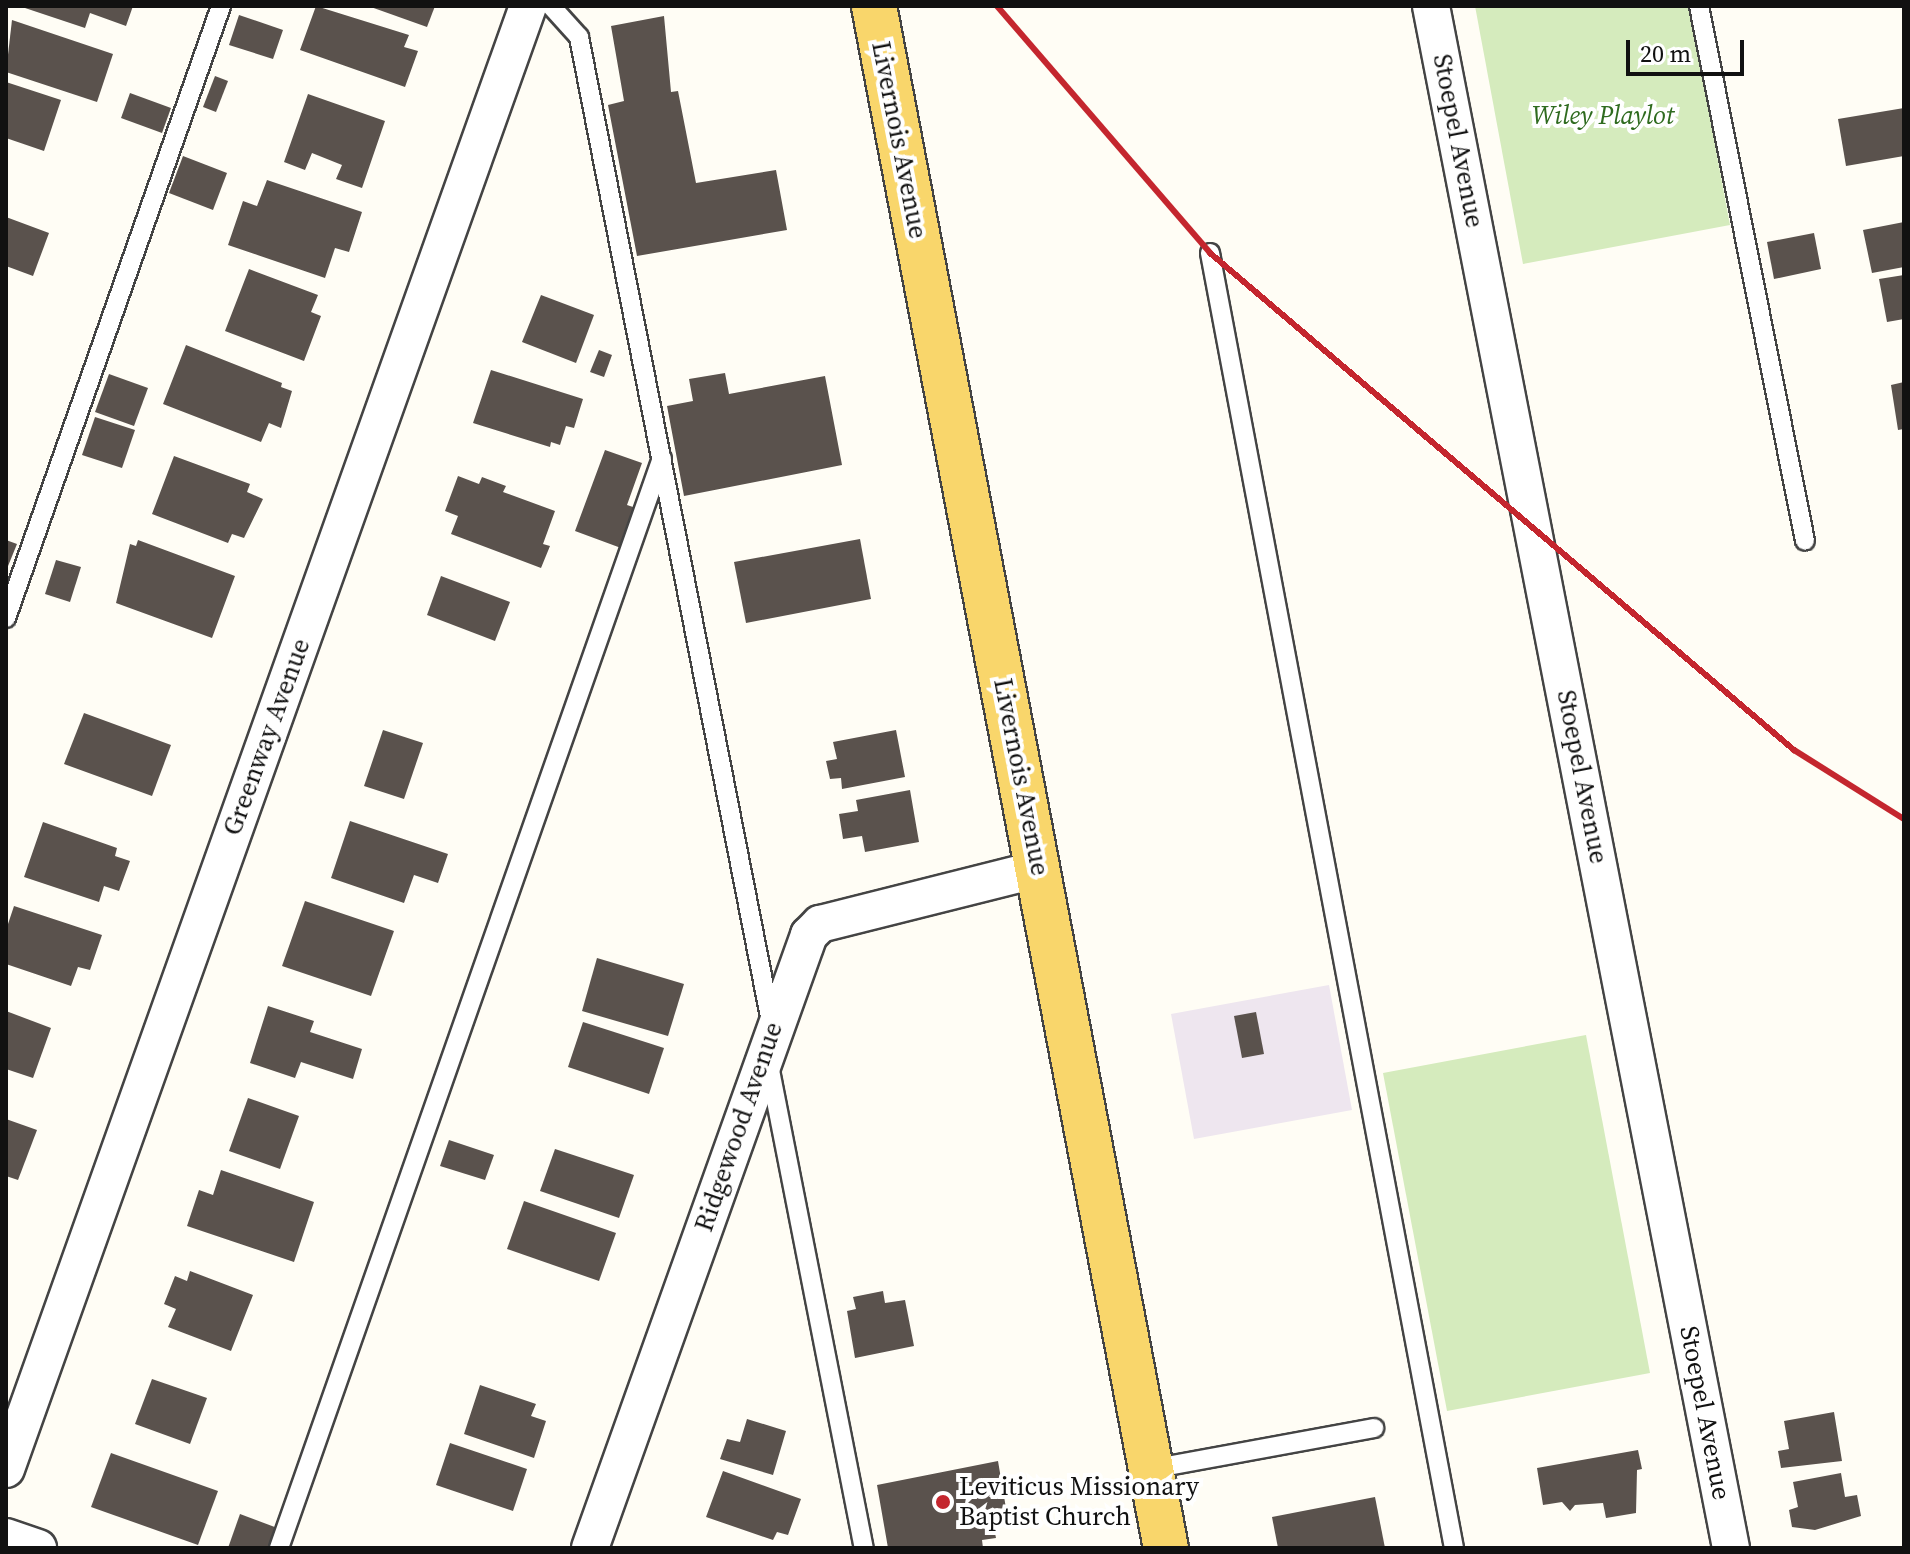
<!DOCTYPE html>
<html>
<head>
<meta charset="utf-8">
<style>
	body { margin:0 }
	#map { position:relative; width:1910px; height:1554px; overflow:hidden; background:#fffdf5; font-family:"Source Serif 4",serif }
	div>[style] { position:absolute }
	.industrial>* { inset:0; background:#eee6ef }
	.green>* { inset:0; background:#d5ebbd }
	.building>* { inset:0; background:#5a524d }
	.roads { filter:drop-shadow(2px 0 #444) drop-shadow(-2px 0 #444) drop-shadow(0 2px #444) drop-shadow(0 -2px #444) }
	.lane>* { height:18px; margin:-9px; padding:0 9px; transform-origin:9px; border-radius:9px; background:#fff }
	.street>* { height:36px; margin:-18px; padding:0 18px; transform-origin:18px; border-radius:18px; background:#fff }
	.primary>* { height:44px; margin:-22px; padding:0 22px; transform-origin:22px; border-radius:22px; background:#f9d66b }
	.rail>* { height:6px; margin:-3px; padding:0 3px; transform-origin:3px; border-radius:3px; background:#c4262e }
	.dots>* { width:22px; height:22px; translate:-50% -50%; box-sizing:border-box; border:4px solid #fff; border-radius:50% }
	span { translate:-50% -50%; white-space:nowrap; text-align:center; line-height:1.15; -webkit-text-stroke:8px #fff; paint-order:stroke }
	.park-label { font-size:26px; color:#2f6b1f; font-style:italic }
	.street-label { font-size:26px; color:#111 }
	.poi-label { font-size:26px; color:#111 }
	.left { translate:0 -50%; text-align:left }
	.frame { position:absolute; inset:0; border:8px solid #111; pointer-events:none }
	.scale { position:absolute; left:1626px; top:40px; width:118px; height:36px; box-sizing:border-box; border:4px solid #111; border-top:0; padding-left:10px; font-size:24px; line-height:28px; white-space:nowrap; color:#111; -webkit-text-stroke:6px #fff; paint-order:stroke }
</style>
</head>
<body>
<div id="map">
	<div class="industrial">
		<div style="clip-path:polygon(1329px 985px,1352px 1110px,1194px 1139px,1171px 1014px)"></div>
	</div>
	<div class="green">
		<div style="clip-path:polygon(1475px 6px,1689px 6px,1730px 225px,1523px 264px)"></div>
		<div style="clip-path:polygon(1586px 1035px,1650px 1373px,1447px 1411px,1383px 1073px)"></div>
	</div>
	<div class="building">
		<div style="clip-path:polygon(133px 6px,126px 26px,90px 13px,85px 28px,22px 7px)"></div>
		<div style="clip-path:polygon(316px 6px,409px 35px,404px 47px,418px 51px,405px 87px,300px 50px)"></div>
		<div style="clip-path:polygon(368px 6px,435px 6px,427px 27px)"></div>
		<div style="clip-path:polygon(239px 15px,283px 30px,273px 59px,229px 45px)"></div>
		<div style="clip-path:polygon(664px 16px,671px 92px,678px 91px,696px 183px,776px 170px,787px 230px,637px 256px,608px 105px,624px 101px,611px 26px)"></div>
		<div style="clip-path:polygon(12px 20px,113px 54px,97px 102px,6px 72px)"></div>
		<div style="clip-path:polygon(215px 76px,228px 81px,216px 112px,203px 107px)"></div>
		<div style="clip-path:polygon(6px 82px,61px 100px,44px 151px,6px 138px)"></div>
		<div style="clip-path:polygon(130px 93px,171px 108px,162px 133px,121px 118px)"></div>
		<div style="clip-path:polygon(308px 94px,385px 121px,362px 188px,336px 179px,342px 165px,312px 153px,305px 170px,284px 162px)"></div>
		<div style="clip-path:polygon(1904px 108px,1904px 156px,1846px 166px,1838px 119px)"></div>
		<div style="clip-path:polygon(183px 156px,227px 173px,213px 210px,169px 193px)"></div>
		<div style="clip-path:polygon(267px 180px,362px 212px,349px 252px,335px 248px,325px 278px,228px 245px,243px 201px,257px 206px)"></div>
		<div style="clip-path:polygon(6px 217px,49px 233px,33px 276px,6px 266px)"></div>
		<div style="clip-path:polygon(1904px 222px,1904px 267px,1872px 273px,1863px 230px)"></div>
		<div style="clip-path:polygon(1814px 233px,1821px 269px,1774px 279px,1767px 242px)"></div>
		<div style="clip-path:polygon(249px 269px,318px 295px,311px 312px,321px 316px,304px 361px,225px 331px)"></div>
		<div style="clip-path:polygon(1904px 275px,1904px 319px,1887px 322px,1879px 279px)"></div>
		<div style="clip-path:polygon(541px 295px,594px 315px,576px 363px,522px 342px)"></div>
		<div style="clip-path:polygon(186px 345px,282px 383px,281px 387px,292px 391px,281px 428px,269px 423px,261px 442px,163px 404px)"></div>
		<div style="clip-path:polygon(599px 350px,612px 355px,604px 377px,590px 372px)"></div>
		<div style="clip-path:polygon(491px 370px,583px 399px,574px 428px,566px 426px,560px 445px,551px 442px,550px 447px,473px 423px)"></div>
		<div style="clip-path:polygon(725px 373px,729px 394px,825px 376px,842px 465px,684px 496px,667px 406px,693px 401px,689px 379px)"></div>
		<div style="clip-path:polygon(109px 374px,148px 388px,134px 426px,95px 412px)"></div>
		<div style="clip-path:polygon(1904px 382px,1904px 429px,1898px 430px,1891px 385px)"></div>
		<div style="clip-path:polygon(95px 417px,135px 430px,122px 468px,82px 455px)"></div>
		<div style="clip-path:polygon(605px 450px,642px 463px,627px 505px,636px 508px,621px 548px,575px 531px)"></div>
		<div style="clip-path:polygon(174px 456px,250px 484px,247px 492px,263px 499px,244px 538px,232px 534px,228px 543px,152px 514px)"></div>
		<div style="clip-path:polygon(458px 476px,479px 484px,482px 477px,506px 486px,503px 492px,555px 511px,543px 544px,550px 546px,541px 568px,451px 534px,458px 516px,445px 511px)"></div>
		<div style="clip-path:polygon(860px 539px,871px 599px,746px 623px,734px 562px)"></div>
		<div style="clip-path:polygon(6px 540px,17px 544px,6px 571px)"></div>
		<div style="clip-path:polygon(138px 540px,235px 576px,212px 638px,116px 603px,130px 544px,136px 546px)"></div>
		<div style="clip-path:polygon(56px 560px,81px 567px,70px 602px,45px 594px)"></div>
		<div style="clip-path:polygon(441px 576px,510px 602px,495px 641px,427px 615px)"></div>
		<div style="clip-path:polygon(84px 713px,171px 745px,152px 796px,64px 764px)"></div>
		<div style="clip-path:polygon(383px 730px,423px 743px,404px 799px,364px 786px)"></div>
		<div style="clip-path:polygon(896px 730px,905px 777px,842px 789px,841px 778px,830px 779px,826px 761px,837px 759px,833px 742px)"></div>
		<div style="clip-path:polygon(910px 790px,919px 842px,865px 852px,862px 836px,843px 839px,839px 814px,858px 811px,856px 800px)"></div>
		<div style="clip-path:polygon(350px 821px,448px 854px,438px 883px,414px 875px,404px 903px,331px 878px)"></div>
		<div style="clip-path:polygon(43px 822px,117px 848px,115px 856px,130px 861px,119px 891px,104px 886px,99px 902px,24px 877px)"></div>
		<div style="clip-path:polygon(305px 901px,394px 931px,371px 996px,282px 966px)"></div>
		<div style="clip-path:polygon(14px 906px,102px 935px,90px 970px,78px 967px,71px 986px,6px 964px,6px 930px)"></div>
		<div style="clip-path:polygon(597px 958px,684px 984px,668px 1036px,582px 1011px)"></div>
		<div style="clip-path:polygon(268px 1006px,314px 1021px,310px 1032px,362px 1049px,353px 1079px,301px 1062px,295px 1078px,250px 1063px)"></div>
		<div style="clip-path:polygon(6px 1011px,51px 1028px,33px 1078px,6px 1069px)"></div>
		<div style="clip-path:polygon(1256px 1012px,1264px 1054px,1242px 1058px,1234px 1016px)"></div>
		<div style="clip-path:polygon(583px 1022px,664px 1048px,649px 1094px,568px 1067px)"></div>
		<div style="clip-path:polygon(248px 1098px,299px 1116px,280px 1169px,229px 1151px)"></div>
		<div style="clip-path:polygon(6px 1119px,37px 1130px,18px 1180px,6px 1176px)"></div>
		<div style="clip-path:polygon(449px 1140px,494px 1155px,485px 1180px,440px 1166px)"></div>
		<div style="clip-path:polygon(555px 1149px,634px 1175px,619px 1218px,540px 1191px)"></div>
		<div style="clip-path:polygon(221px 1170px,314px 1202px,294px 1262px,187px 1226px,199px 1190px,213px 1195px)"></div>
		<div style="clip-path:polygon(524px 1201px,616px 1233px,599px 1281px,507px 1249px)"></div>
		<div style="clip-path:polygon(190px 1271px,253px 1295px,231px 1351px,168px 1327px,176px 1309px,164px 1304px,175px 1276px,187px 1281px)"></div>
		<div style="clip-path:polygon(883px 1291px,885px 1303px,905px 1300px,914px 1346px,855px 1358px,847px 1311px,856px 1309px,853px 1297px)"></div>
		<div style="clip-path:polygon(152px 1379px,207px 1398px,190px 1444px,135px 1424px)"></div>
		<div style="clip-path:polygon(480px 1385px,536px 1404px,531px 1416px,546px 1421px,534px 1458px,464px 1434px)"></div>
		<div style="clip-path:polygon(1834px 1412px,1842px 1461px,1781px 1468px,1778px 1451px,1789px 1449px,1784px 1421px)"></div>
		<div style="clip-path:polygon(747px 1419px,786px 1431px,773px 1475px,720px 1459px,727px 1439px,740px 1442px)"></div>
		<div style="clip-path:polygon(450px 1443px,527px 1469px,513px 1511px,436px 1485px)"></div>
		<div style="clip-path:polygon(1638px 1450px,1642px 1469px,1637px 1470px,1636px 1513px,1606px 1518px,1603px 1503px,1575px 1505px,1570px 1511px,1562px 1502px,1543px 1505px,1537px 1468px)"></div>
		<div style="clip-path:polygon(111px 1453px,218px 1491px,198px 1545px,91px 1507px)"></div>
		<div style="clip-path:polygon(998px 1461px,1008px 1520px,993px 1523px,996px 1538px,982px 1540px,983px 1548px,888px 1548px,877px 1485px)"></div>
		<div style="clip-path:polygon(723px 1471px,801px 1499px,788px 1535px,777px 1532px,773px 1540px,706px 1517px)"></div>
		<div style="clip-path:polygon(1841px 1473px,1845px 1497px,1857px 1495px,1861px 1516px,1815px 1530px,1792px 1527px,1789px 1510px,1798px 1507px,1793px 1482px)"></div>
		<div style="clip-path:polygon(1375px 1497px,1385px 1548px,1278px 1548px,1272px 1517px)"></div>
		<div style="clip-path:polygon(240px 1514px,280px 1529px,273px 1548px,228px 1548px)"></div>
	</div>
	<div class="roads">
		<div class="lane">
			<div style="left:551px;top:6px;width:42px;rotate:47.9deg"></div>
			<div style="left:579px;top:37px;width:1004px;rotate:78.97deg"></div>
			<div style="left:1699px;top:6px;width:545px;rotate:78.79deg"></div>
			<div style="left:1210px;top:253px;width:1318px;rotate:79.33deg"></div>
			<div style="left:6px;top:618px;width:649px;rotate:-70.64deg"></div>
			<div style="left:769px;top:1065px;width:492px;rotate:78.9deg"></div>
			<div style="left:1151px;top:1469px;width:227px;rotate:-10.4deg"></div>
			<div style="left:279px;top:1548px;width:1155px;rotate:-70.64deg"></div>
		</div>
		<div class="street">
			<div style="left:1431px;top:6px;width:1571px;rotate:78.99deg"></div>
			<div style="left:6px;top:1469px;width:1553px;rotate:-70.36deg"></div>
			<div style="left:6px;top:1537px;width:34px;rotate:19deg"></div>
			<div style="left:590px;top:1548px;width:651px;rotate:-70.34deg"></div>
			<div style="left:809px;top:935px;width:16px;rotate:-45deg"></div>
			<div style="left:820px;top:924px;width:226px;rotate:-14.1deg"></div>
		</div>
		<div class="primary">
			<div style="left:874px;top:6px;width:1569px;rotate:79.28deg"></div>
		</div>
	</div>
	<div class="rail">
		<div style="left:997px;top:6px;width:326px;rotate:49.2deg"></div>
		<div style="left:1210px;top:253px;width:767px;rotate:40.4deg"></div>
		<div style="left:1794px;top:750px;width:130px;rotate:32.1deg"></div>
	</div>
	<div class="dots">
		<div style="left:943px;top:1502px;background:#c4262e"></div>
	</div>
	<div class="park-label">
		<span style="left:1603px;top:116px">Wiley Playlot</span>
	</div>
	<div class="street-label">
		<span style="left:899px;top:140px;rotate:79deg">Livernois Avenue</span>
		<span style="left:1458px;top:141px;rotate:79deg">Stoepel Avenue</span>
		<span style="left:267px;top:737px;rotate:-70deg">Greenway Avenue</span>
		<span style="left:1021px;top:777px;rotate:79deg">Livernois Avenue</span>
		<span style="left:1582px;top:777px;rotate:79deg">Stoepel Avenue</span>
		<span style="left:739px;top:1127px;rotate:-71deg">Ridgewood Avenue</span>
		<span style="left:1705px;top:1413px;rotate:79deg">Stoepel Avenue</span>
	</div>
	<div class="poi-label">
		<span class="left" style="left:959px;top:1502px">Leviticus Missionary<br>Baptist Church</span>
	</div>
	<div class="frame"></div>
	<div class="scale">20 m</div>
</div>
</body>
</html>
